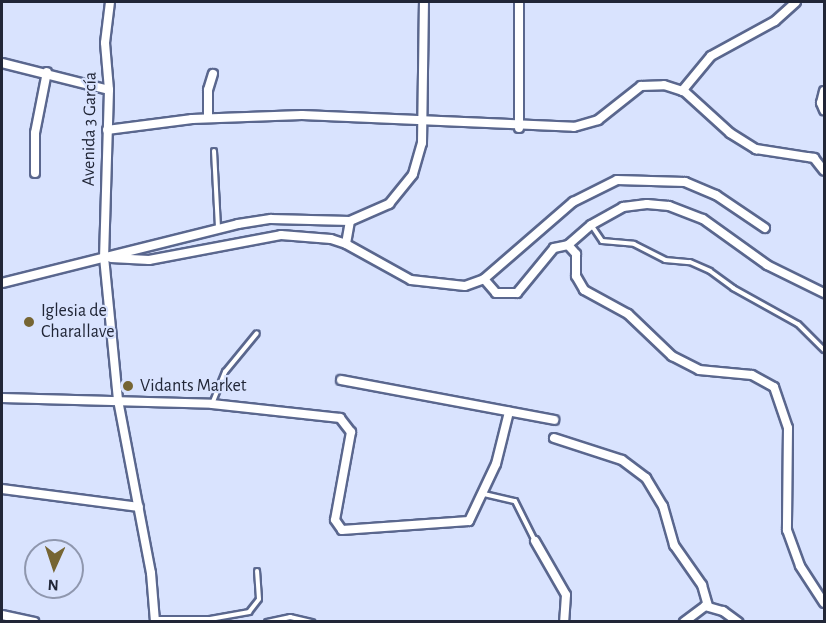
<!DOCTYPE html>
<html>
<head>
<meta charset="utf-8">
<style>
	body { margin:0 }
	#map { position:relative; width:826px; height:623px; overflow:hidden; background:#d9e3fe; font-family:"Alegreya Sans",sans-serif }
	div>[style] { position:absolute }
	.roads { filter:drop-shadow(2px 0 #5a678e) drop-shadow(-2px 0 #5a678e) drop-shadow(0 2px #5a678e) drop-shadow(0 -2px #5a678e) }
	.lane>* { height:4px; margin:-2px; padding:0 2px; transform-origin:2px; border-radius:2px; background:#fff }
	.street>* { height:8px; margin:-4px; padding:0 4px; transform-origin:4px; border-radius:4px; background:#fff }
	.dots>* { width:16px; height:16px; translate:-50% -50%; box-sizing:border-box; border:3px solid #d9e3fe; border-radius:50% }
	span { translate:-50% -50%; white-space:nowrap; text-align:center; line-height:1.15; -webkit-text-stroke:4.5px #d9e3fe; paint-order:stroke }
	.street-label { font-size:18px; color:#212637 }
	.poi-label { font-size:18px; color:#212637 }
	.left { translate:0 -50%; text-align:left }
	.frame { position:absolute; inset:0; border:3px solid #212637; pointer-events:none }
	.north { position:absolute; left:24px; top:539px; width:60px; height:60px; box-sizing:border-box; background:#d9e3fe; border:2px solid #8f97ae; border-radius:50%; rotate:183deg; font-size:16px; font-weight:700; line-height:24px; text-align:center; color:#212637 }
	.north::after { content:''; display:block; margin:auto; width:21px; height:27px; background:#766533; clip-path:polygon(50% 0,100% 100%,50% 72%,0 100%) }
</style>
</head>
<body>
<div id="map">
	<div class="roads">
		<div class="lane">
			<div style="left:214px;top:151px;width:77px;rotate:87deg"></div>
			<div style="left:592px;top:226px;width:18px;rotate:56deg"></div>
			<div style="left:602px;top:241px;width:32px;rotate:5deg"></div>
			<div style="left:634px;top:244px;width:35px;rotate:27deg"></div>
			<div style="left:665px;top:260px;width:25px;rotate:5deg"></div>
			<div style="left:690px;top:262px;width:22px;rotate:24deg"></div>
			<div style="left:710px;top:271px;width:29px;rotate:36deg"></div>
			<div style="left:733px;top:288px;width:74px;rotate:29deg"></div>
			<div style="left:798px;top:324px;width:37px;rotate:45deg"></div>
			<div style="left:212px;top:404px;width:35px;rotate:-68deg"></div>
			<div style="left:225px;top:372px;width:50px;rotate:-50.6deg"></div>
			<div style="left:484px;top:494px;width:32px;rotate:13deg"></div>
			<div style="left:515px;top:501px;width:45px;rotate:63.4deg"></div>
			<div style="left:155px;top:619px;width:55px"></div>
			<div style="left:210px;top:619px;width:40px;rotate:-10deg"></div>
			<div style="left:249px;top:612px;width:16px;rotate:-52deg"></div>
			<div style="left:259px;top:599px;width:28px;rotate:-94deg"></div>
			<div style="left:267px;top:622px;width:24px;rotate:-12deg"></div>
			<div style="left:290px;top:617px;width:23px;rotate:13deg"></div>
		</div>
		<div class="street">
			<div style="left:110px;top:2px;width:41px;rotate:97deg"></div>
			<div style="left:105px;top:43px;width:47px;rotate:85.1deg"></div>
			<div style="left:109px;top:90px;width:167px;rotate:91.7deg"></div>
			<div style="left:104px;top:257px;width:144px;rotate:84.4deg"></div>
			<div style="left:118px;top:400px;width:176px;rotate:79.2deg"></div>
			<div style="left:151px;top:573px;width:49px;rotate:85.3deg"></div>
			<div style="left:519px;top:2px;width:126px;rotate:90deg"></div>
			<div style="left:2px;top:63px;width:110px;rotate:14.2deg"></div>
			<div style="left:682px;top:91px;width:45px;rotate:-50.4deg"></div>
			<div style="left:711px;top:56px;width:73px;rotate:-28.7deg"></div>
			<div style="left:775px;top:21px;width:28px;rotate:-42deg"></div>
			<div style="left:824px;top:91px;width:12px;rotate:104deg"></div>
			<div style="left:821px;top:103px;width:8px;rotate:67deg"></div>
			<div style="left:208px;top:118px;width:28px;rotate:-90deg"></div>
			<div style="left:208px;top:90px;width:17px;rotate:-73deg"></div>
			<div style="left:107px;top:130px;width:86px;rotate:-7.4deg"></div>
			<div style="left:192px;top:119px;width:110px;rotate:-2.1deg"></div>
			<div style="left:302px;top:115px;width:272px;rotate:2.5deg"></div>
			<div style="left:574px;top:127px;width:25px;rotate:-16deg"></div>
			<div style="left:598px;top:120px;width:55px;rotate:-38.3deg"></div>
			<div style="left:641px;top:86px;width:23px;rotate:-2deg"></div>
			<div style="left:664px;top:85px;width:22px;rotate:18deg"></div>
			<div style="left:685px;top:92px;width:61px;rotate:42.3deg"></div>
			<div style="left:730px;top:133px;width:31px;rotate:32deg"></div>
			<div style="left:756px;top:149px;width:59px;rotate:8.8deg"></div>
			<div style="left:814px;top:158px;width:16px;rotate:52deg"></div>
			<div style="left:35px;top:173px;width:40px;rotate:-90deg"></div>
			<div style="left:35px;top:133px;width:62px;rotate:-78.9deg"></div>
			<div style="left:350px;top:221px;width:23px;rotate:100deg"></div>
			<div style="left:346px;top:244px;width:74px;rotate:29deg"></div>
			<div style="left:411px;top:280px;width:54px;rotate:6.3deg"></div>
			<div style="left:465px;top:286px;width:20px;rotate:-20deg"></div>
			<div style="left:484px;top:279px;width:118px;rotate:-40.9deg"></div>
			<div style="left:573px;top:202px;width:49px;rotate:-26.6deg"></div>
			<div style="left:617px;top:180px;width:68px;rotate:1.7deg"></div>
			<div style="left:685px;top:182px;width:34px;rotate:23deg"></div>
			<div style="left:716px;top:195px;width:59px;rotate:34deg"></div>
			<div style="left:568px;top:245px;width:30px;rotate:-41deg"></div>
			<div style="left:591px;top:225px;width:37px;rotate:-29deg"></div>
			<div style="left:623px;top:207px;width:24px;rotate:-7deg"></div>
			<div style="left:647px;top:204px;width:22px;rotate:5deg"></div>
			<div style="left:669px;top:206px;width:36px;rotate:21deg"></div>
			<div style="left:703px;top:219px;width:79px;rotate:35.7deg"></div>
			<div style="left:767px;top:265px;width:64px;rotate:26.2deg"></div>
			<div style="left:111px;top:258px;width:38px;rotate:3deg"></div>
			<div style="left:149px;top:260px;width:134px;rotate:-10.7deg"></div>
			<div style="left:281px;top:235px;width:50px;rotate:4.6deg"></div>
			<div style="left:331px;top:239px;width:16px;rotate:18deg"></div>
			<div style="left:484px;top:279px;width:18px;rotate:49deg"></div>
			<div style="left:496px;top:293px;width:21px"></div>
			<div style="left:517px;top:293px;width:58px;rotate:-50.6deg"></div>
			<div style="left:554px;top:248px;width:14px;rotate:-12deg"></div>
			<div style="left:568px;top:245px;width:12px;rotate:48deg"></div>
			<div style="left:576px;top:254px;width:22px;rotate:90deg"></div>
			<div style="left:576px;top:276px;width:16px;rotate:60deg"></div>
			<div style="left:584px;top:290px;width:50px;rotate:28.6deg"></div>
			<div style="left:628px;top:314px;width:61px;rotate:43.7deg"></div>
			<div style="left:672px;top:356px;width:30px;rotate:27deg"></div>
			<div style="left:699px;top:370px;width:53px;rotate:5.4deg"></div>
			<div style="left:752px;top:375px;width:25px;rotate:29deg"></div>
			<div style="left:774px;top:387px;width:43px;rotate:71.1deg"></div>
			<div style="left:788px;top:428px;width:102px;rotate:90.6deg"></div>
			<div style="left:787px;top:530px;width:38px;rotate:70deg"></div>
			<div style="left:800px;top:566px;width:44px;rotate:57deg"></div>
			<div style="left:2px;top:283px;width:243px;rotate:-14deg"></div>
			<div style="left:238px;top:224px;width:33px;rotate:-9deg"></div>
			<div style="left:271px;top:219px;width:79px;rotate:1.5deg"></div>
			<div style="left:350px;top:221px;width:43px;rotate:-23.6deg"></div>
			<div style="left:389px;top:204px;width:38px;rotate:-51deg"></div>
			<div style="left:413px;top:174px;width:32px;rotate:-74deg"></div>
			<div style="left:422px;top:143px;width:141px;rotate:-89.2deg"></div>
			<div style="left:341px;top:380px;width:217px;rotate:10.6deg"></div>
			<div style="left:2px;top:398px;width:210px;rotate:1.6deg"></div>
			<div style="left:212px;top:404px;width:129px;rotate:6.2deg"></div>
			<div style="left:340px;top:418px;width:18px;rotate:52deg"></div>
			<div style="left:351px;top:432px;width:89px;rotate:100.3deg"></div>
			<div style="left:335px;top:520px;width:12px;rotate:55deg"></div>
			<div style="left:342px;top:530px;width:127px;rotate:-4.1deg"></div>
			<div style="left:469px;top:521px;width:63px;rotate:-64.7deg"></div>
			<div style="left:496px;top:464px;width:54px;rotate:-76deg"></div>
			<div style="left:554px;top:438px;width:71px;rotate:17.9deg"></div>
			<div style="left:622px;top:460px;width:30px;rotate:37deg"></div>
			<div style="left:646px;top:478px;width:33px;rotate:59deg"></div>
			<div style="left:663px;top:506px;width:41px;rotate:74.2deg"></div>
			<div style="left:674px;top:545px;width:49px;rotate:55deg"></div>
			<div style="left:702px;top:585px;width:22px;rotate:74deg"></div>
			<div style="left:2px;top:489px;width:138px;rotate:7.5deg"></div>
			<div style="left:535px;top:541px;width:62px;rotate:60.1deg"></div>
			<div style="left:566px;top:595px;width:27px;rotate:94deg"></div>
			<div style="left:2px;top:615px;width:33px;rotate:12deg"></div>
			<div style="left:684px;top:622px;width:26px;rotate:-37deg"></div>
			<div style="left:705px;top:606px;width:19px;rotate:16deg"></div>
			<div style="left:723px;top:611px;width:19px;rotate:36deg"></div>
		</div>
	</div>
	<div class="dots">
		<div style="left:29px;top:322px;background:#766533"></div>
		<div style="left:128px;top:386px;background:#766533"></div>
	</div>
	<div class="street-label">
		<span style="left:90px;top:129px;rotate:-89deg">Avenida 3 García</span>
	</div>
	<div class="poi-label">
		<span class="left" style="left:41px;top:322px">Iglesia de<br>Charallave</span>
		<span class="left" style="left:140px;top:386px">Vidants Market</span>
	</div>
	<div class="frame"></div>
	<div class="north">N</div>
</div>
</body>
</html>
